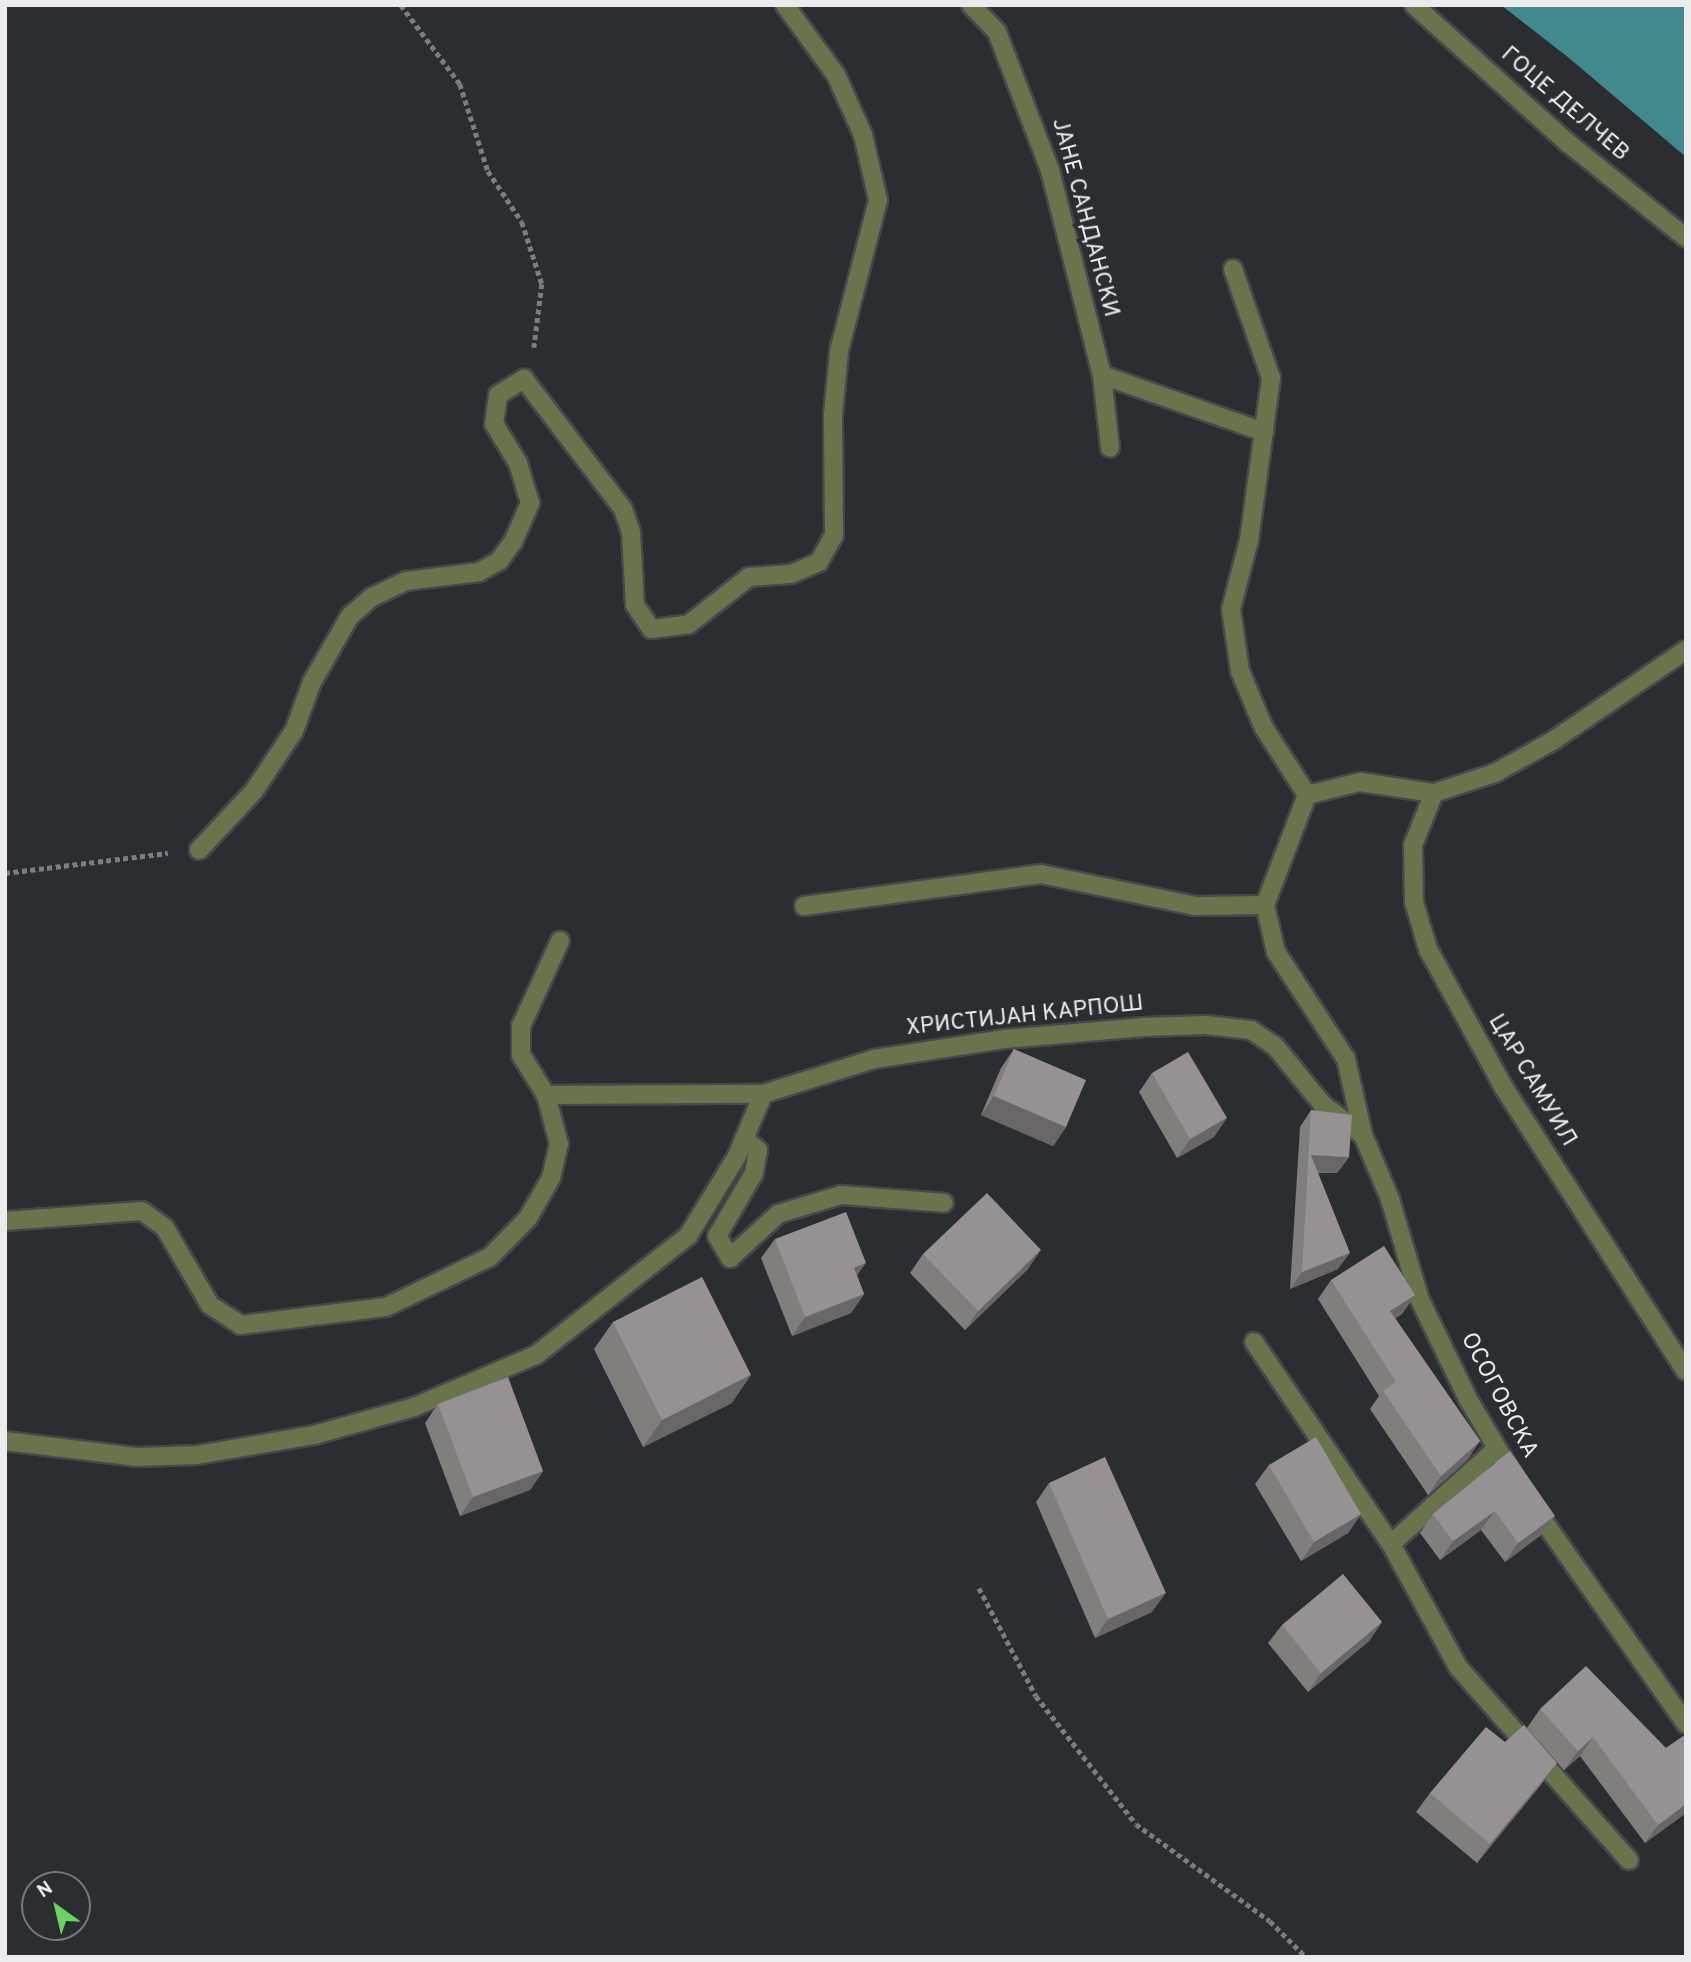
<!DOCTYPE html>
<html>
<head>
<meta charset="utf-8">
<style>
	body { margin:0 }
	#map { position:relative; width:1691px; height:1962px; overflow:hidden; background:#2c2d30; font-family:Overpass,sans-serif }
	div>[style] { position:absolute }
	.water>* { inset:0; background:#41898d }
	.path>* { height:4.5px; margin-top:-2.25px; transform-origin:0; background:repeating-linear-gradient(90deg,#7c7d80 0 5px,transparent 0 8.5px) }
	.roads { filter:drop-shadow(2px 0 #47484b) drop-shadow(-2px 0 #47484b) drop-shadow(0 2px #47484b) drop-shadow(0 -2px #47484b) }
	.street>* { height:18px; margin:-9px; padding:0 9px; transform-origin:9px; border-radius:9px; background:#69744d }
	.wall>* { inset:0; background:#817e7e }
	.shaded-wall>* { inset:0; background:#696667 }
	.building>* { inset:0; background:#969293 }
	span { translate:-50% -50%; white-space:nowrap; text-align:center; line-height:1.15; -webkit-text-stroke:7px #2c2d30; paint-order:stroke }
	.street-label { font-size:23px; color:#ececee }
	.frame { position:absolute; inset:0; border:7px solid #ececee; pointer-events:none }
	.north { position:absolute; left:21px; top:1871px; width:70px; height:70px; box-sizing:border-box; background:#2c2d30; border:2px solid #79797c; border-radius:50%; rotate:326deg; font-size:19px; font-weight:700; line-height:28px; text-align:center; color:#ececee }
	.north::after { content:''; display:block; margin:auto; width:24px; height:32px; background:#6cd362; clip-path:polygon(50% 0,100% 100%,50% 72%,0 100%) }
</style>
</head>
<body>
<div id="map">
	<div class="water">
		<div style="clip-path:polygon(1501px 5px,1684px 5px,1686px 157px,1569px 58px)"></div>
	</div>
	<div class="path">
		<div style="left:401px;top:5px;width:99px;rotate:53.2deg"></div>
		<div style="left:460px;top:84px;width:91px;rotate:72.2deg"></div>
		<div style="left:488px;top:171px;width:61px;rotate:56.3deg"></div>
		<div style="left:522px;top:222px;width:65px;rotate:72.1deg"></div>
		<div style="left:542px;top:284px;width:64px;rotate:97.1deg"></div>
		<div style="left:5px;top:873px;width:164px;rotate:-7deg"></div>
		<div style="left:979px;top:1588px;width:122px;rotate:62.2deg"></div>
		<div style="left:1036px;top:1696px;width:162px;rotate:52deg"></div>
		<div style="left:1136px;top:1824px;width:165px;rotate:35.9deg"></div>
		<div style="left:1270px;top:1921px;width:51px;rotate:45deg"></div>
	</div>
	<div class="roads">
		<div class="street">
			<div style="left:971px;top:5px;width:37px;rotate:46deg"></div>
			<div style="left:997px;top:32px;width:148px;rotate:69deg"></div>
			<div style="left:1050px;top:170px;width:211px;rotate:75.8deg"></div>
			<div style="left:1102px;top:375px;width:73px;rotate:83.7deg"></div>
			<div style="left:1414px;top:5px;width:207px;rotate:41.9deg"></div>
			<div style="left:1568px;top:143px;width:151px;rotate:38.8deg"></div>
			<div style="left:1233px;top:269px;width:115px;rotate:70.8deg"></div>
			<div style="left:1271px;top:378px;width:163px;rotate:97.7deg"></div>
			<div style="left:1249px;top:540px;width:71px;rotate:104.6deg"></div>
			<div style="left:1231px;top:609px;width:63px;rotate:81.7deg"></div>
			<div style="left:1240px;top:671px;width:62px;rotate:67.2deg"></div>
			<div style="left:1264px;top:728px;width:80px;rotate:57.3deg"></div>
			<div style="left:1102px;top:375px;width:172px;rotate:19.4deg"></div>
			<div style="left:1434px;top:793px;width:56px;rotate:112deg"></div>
			<div style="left:1413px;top:845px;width:57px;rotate:89deg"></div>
			<div style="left:1414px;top:902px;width:49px;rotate:73.4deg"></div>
			<div style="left:1428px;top:949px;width:158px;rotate:61.3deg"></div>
			<div style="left:1504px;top:1088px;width:336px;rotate:57.3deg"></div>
			<div style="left:199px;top:850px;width:81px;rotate:-47deg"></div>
			<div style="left:254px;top:791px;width:72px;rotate:-56.3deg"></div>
			<div style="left:294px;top:731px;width:52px;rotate:-69.8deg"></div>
			<div style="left:312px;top:682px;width:76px;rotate:-60.1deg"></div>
			<div style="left:350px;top:616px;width:29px;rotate:-41deg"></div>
			<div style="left:372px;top:597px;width:38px;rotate:-25deg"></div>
			<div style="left:406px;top:581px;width:74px;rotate:-7deg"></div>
			<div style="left:479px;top:572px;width:23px;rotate:-29deg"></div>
			<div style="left:499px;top:561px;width:24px;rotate:-54deg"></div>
			<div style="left:513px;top:542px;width:43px;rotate:-66.4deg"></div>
			<div style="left:530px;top:503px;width:42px;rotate:-106.7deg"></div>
			<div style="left:518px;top:463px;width:46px;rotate:-121.6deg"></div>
			<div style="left:494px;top:424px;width:29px;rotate:-82deg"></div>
			<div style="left:498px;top:395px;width:31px;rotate:-32deg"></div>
			<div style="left:524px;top:379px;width:163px;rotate:52.7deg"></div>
			<div style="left:623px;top:509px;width:24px;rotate:71deg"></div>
			<div style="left:631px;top:532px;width:73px;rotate:86.9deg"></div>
			<div style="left:635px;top:605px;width:29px;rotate:56deg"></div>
			<div style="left:651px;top:629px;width:38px;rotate:-7deg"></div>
			<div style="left:689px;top:624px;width:76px;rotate:-38.1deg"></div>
			<div style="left:749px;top:577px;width:42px;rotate:-4.1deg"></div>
			<div style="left:791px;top:574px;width:30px;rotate:-23deg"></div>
			<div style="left:819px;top:562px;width:31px;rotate:-61deg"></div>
			<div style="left:834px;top:535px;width:120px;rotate:-90.5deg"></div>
			<div style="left:833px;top:415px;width:64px;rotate:-84.6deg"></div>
			<div style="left:839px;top:351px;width:156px;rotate:-75.5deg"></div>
			<div style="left:878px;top:200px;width:67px;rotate:-103deg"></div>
			<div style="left:863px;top:135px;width:66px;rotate:-114.2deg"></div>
			<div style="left:836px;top:75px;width:87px;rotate:-126.1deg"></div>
			<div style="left:804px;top:906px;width:239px;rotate:-7.7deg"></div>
			<div style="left:1041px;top:874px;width:157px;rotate:11.7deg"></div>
			<div style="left:1195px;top:906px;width:70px;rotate:-0.8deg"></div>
			<div style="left:560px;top:941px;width:94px;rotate:114.6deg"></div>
			<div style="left:521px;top:1026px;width:29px;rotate:90deg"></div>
			<div style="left:521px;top:1055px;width:47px;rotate:58deg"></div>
			<div style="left:546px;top:1095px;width:217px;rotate:-0.3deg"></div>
			<div style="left:1363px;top:1135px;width:69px;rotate:67.1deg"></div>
			<div style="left:1390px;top:1199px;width:105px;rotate:73.5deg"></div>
			<div style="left:1420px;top:1300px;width:110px;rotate:64.1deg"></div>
			<div style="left:1468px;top:1399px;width:91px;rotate:59.5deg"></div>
			<div style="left:744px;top:1139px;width:18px;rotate:38deg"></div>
			<div style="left:758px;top:1150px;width:23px;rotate:100deg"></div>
			<div style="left:754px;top:1173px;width:73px;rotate:120.4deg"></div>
			<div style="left:717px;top:1236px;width:26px;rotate:59deg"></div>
			<div style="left:730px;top:1258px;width:65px;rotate:-42.5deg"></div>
			<div style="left:778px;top:1214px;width:66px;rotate:-16.8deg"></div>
			<div style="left:841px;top:1195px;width:103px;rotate:4.4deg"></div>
			<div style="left:5px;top:1221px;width:137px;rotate:-4.2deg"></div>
			<div style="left:142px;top:1211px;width:29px;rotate:36deg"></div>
			<div style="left:165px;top:1228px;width:89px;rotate:59.7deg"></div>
			<div style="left:210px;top:1305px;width:37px;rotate:33deg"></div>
			<div style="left:241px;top:1325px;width:146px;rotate:-7.1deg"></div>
			<div style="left:386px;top:1307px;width:115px;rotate:-25.7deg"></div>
			<div style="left:490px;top:1257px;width:54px;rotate:-45.7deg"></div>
			<div style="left:528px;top:1218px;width:46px;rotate:-60.1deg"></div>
			<div style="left:551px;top:1178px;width:35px;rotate:-77deg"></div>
			<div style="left:559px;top:1144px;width:51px;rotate:-104.9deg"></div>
			<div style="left:1254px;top:1342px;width:244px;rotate:55.9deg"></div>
			<div style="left:1391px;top:1544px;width:140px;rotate:61.4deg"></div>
			<div style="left:1458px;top:1667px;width:258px;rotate:48.5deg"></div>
			<div style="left:5px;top:1441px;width:134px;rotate:6.9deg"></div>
			<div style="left:138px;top:1457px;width:59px;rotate:-1.9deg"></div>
			<div style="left:197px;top:1455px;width:119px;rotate:-9.7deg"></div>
			<div style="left:314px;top:1435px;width:104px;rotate:-15.6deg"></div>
			<div style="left:414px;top:1407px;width:133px;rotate:-23.1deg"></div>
			<div style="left:536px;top:1355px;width:193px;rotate:-38.1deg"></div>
			<div style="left:688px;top:1236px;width:94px;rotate:-58.5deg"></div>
			<div style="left:737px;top:1156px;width:67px;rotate:-67.2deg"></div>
			<div style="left:763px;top:1094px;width:116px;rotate:-17.5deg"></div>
			<div style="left:874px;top:1059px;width:133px;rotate:-8.7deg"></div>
			<div style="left:1005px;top:1039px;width:140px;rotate:-4.9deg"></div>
			<div style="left:1144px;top:1027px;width:62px;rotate:-1.8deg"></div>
			<div style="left:1206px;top:1025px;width:45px;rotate:6.3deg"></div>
			<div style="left:1251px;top:1030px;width:29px;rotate:34deg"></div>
			<div style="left:1275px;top:1046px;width:76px;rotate:50.9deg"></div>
			<div style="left:1323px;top:1105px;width:50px;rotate:36.9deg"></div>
			<div style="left:1363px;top:1135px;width:78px;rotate:-102.6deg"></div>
			<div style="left:1346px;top:1059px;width:128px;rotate:-123.2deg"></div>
			<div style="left:1276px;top:952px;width:48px;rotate:-103.2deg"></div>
			<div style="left:1265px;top:905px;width:118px;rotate:-69.1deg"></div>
			<div style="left:1307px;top:795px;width:55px;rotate:-13.8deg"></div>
			<div style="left:1360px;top:782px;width:75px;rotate:8.5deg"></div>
			<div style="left:1434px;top:793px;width:64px;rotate:-18.2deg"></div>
			<div style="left:1495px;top:773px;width:68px;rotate:-29.2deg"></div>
			<div style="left:1554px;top:740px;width:160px;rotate:-34.3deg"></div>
			<div style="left:1535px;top:1509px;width:263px;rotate:54.9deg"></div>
			<div style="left:1391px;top:1544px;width:142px;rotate:-42.1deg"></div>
		</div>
	</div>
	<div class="wall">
		<div style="clip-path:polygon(1014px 1049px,1066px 1127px,1053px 1146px,981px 1115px,1001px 1068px)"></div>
		<div style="clip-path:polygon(1152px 1073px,1214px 1137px,1177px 1158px,1139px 1092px)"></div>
		<div style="clip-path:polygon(1311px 1110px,1349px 1157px,1337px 1173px,1318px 1173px,1338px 1269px,1290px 1289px,1300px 1127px)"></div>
		<div style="clip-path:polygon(775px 1239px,857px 1275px,864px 1294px,851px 1313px,792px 1336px,761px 1258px)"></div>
		<div style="clip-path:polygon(923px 1254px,1028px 1269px,965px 1330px,910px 1273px)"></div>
		<div style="clip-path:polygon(1331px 1280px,1415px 1295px,1402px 1314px,1395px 1318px,1480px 1441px,1467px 1460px,1428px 1495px,1370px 1409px,1379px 1396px,1318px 1299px)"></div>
		<div style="clip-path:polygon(613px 1322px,732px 1403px,643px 1447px,594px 1349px)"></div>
		<div style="clip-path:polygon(438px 1404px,543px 1471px,530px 1490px,460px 1516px,425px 1423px)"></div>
		<div style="clip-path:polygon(1510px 1451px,1541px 1535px,1505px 1562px,1481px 1530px,1440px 1560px,1420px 1533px,1433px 1514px)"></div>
		<div style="clip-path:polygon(1269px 1465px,1361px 1514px,1348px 1533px,1301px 1561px,1255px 1484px)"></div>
		<div style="clip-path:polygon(1049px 1483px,1152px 1612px,1095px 1638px,1036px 1502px)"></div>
		<div style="clip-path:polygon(1382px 1622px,1369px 1641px,1308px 1692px,1268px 1643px,1282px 1625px)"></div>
		<div style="clip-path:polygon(1540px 1709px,1666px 1748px,1686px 1739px,1686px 1813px,1645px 1843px,1580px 1756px,1564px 1770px,1527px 1728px)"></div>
		<div style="clip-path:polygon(1505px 1742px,1544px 1781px,1477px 1863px,1416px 1812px,1430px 1793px)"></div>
	</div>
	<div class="shaded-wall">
		<div style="clip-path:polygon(994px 1096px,1066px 1127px,1053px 1146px,981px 1115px)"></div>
		<div style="clip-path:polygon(1227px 1118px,1214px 1137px,1177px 1158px,1190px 1139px)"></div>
		<div style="clip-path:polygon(1311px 1155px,1349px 1157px,1337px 1173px,1308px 1172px)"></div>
		<div style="clip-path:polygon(1041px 1250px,1028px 1269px,965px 1330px,978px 1311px)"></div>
		<div style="clip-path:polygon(1350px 1253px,1338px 1269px,1290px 1289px,1302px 1272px)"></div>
		<div style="clip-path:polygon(866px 1263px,853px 1281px,854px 1268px)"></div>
		<div style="clip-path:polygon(864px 1294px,851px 1313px,792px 1336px,805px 1317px)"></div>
		<div style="clip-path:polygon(1415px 1295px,1402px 1314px,1377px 1330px,1390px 1311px)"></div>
		<div style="clip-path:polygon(751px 1375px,732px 1403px,643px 1447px,662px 1420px)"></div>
		<div style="clip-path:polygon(1480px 1441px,1467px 1460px,1428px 1495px,1441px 1476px)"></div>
		<div style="clip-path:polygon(543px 1471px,530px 1490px,460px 1516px,473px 1497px)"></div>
		<div style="clip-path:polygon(1495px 1511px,1481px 1530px,1440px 1560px,1453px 1541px)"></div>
		<div style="clip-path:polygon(1361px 1514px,1348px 1533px,1301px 1561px,1314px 1542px)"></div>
		<div style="clip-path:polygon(1555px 1516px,1541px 1535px,1505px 1562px,1518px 1543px)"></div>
		<div style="clip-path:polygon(1166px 1593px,1152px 1612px,1095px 1638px,1108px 1619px)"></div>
		<div style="clip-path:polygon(1382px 1622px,1369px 1641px,1308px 1692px,1321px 1673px)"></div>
		<div style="clip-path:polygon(1593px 1737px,1580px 1756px,1564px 1770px,1578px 1751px)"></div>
		<div style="clip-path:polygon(1557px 1763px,1544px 1781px,1477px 1863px,1490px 1844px)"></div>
		<div style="clip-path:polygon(1686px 1804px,1686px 1813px,1645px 1843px,1658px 1825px)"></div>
	</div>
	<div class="building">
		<div style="clip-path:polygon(1014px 1049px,1086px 1080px,1066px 1127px,994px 1096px)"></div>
		<div style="clip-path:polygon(1188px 1052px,1227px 1118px,1190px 1139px,1152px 1073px)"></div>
		<div style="clip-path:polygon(1311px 1110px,1352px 1115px,1349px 1157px,1311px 1155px,1350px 1253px,1302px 1272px)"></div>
		<div style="clip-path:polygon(987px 1193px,1041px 1250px,978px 1311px,923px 1254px)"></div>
		<div style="clip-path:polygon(846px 1212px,866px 1263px,854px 1268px,864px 1294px,805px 1317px,775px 1239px)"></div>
		<div style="clip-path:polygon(1384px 1246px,1415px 1295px,1390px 1311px,1480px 1441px,1441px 1476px,1383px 1391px,1396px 1382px,1331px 1280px)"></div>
		<div style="clip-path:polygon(702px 1277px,751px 1375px,662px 1420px,613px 1322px)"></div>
		<div style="clip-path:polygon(508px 1377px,543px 1471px,473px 1497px,438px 1404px)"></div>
		<div style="clip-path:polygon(1316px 1437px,1361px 1514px,1314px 1542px,1269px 1465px)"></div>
		<div style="clip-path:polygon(1510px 1451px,1555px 1516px,1518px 1543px,1495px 1511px,1453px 1541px,1433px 1514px)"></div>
		<div style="clip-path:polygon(1105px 1457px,1166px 1593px,1108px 1619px,1049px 1483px)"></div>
		<div style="clip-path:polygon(1343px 1574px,1382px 1622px,1321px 1673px,1282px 1625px)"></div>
		<div style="clip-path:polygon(1586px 1666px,1666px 1748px,1683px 1736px,1686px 1739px,1686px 1804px,1658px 1825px,1593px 1737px,1578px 1751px,1540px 1709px)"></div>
		<div style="clip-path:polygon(1524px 1725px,1557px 1763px,1490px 1844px,1430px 1793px,1486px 1727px,1505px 1742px)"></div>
	</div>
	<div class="street-label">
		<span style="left:1564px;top:105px;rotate:41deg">ГОЦЕ ДЕЛЧЕВ</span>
		<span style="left:1084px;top:218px;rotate:75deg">ЈАНЕ САНДАНСКИ</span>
		<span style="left:1025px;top:1017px;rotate:-6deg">ХРИСТИЈАН КАРПОШ</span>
		<span style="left:1531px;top:1081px;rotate:59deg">ЦАР САМУИЛ</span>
		<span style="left:1498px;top:1396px;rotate:62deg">ОСОГОВСКА</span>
	</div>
	<div class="frame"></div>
	<div class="north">N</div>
</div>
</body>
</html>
